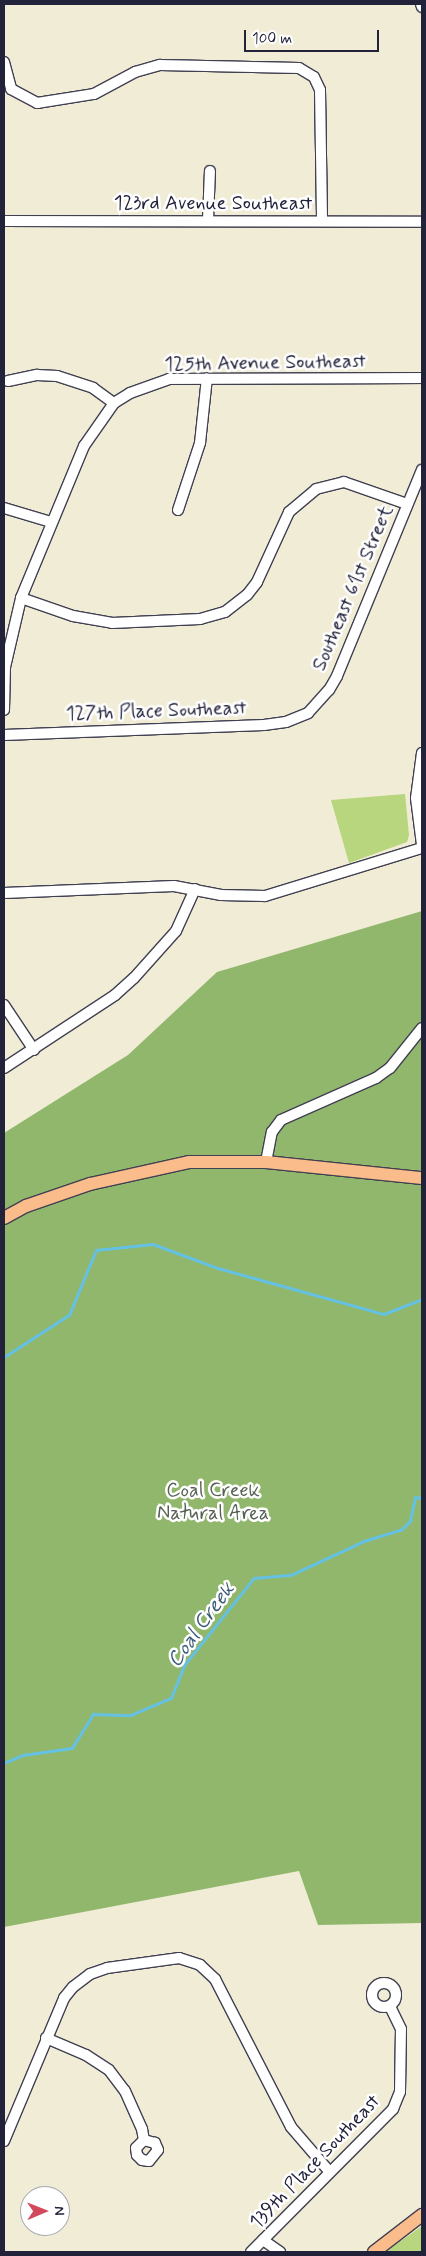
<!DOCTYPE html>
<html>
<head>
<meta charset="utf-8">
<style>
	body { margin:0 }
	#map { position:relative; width:426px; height:2256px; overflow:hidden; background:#f1ecd6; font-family:Mynerve,sans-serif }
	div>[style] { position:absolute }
	.green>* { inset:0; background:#b7d67d }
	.forest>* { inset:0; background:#91b76c }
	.stream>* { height:2.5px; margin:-1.25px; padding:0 1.25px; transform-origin:1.25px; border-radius:1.25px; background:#65c1e3 }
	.roads { filter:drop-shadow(1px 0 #414052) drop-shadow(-1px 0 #414052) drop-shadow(0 1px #414052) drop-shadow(0 -1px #414052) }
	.minor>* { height:10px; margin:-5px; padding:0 5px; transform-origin:5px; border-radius:5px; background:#fff }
	.minor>.ring { margin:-5px; padding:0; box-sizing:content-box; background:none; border:10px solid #fff; border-radius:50% }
	.major>* { height:12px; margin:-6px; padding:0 6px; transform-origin:6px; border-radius:6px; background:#fabc8b }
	span { translate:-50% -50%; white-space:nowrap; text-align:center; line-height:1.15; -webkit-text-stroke:5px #fff; paint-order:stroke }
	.street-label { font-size:20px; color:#22223b }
	.park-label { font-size:20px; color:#566152 }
	.water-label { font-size:21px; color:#395a76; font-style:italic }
	.frame { position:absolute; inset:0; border:5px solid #22223b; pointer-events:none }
	.north { position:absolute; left:20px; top:2186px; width:50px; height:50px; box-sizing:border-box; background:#fff; border:1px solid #a7a7b1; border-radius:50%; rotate:89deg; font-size:14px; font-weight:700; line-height:20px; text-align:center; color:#22223b }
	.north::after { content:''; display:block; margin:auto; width:18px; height:22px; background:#d1495b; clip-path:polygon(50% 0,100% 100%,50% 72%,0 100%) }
	.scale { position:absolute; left:244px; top:30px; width:135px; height:22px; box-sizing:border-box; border:2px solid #22223b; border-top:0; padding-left:6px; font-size:15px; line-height:18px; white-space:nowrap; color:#22223b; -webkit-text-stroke:4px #fff; paint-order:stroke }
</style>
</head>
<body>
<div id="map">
	<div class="green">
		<div style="clip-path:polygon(405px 794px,409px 835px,407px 842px,349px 863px,331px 800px)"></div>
		<div style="clip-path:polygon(422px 2226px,422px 2252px,387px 2252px,391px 2248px)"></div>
	</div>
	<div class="forest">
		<div style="clip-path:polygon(422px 911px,422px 1923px,318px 1925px,299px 1871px,4px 1927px,4px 1133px,128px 1055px,217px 972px)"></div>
	</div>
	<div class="stream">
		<div style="left:4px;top:1357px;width:77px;rotate:-32.9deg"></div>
		<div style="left:69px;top:1315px;width:70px;rotate:-67.4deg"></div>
		<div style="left:96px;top:1250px;width:57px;rotate:-6deg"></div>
		<div style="left:153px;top:1244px;width:69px;rotate:20.3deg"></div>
		<div style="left:218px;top:1268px;width:172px;rotate:15.5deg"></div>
		<div style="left:384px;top:1314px;width:41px;rotate:-21.5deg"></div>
		<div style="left:4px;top:1763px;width:21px;rotate:-23deg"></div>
		<div style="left:23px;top:1755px;width:49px;rotate:-8.1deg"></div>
		<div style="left:72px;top:1748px;width:40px;rotate:-58deg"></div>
		<div style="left:93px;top:1714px;width:38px;rotate:2deg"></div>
		<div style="left:131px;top:1715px;width:43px;rotate:-23deg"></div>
		<div style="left:171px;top:1698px;width:37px;rotate:-68deg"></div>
		<div style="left:185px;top:1664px;width:110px;rotate:-51.3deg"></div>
		<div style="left:254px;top:1578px;width:37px;rotate:-5deg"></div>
		<div style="left:291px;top:1575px;width:81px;rotate:-25deg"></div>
		<div style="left:364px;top:1541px;width:39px;rotate:-17deg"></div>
		<div style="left:401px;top:1530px;width:13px;rotate:-45deg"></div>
		<div style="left:410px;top:1521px;width:24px;rotate:-78deg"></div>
		<div style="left:415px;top:1498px;width:7px;rotate:-8deg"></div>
	</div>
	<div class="roads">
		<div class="minor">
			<div style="left:421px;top:4px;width:3px;rotate:72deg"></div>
			<div style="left:4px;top:62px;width:28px;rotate:75deg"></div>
			<div style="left:11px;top:89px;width:30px;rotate:28deg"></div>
			<div style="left:37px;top:103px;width:58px;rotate:-9deg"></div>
			<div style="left:94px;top:94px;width:47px;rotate:-28.2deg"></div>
			<div style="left:135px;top:72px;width:26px;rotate:-16deg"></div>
			<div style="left:160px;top:65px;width:139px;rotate:1.2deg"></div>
			<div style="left:299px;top:68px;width:17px;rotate:31deg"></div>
			<div style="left:314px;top:77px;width:14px;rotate:65deg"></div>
			<div style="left:320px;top:90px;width:131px;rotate:89.1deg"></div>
			<div style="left:208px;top:220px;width:49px;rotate:-87.7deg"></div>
			<div style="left:4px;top:221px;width:418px;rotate:0.1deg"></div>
			<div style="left:8px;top:381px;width:30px;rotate:-12deg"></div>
			<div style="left:37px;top:375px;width:20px;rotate:3deg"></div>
			<div style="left:57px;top:376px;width:38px;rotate:18deg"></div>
			<div style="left:93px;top:388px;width:26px;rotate:36deg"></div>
			<div style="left:4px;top:508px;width:49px;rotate:16.6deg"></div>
			<div style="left:178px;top:510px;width:71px;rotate:-71.8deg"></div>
			<div style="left:200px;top:443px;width:65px;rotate:-83.9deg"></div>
			<div style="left:21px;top:598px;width:55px;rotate:19.1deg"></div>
			<div style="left:73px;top:616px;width:40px;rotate:10deg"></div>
			<div style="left:112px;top:623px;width:88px;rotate:-2.6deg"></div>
			<div style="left:200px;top:619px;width:26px;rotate:-16deg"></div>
			<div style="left:225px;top:612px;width:28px;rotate:-38deg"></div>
			<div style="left:247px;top:595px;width:16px;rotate:-52deg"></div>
			<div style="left:257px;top:582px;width:77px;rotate:-65.4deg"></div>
			<div style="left:289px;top:512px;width:35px;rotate:-40deg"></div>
			<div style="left:316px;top:489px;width:29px;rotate:-14deg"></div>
			<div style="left:344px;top:482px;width:67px;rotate:19.2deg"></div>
			<div style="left:4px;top:710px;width:43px;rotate:-88.7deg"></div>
			<div style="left:5px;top:667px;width:71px;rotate:-76.9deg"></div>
			<div style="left:21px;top:598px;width:165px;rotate:-67.5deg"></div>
			<div style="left:84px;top:446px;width:52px;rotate:-55.1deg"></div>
			<div style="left:114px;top:403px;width:19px;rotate:-32deg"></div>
			<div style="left:130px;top:393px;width:41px;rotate:-19.7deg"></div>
			<div style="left:169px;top:379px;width:253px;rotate:-0.2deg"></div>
			<div style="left:4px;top:735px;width:260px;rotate:-2.2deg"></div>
			<div style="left:264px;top:725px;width:22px;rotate:-8deg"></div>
			<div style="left:286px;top:722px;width:24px;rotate:-22deg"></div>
			<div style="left:308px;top:713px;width:31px;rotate:-48deg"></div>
			<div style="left:329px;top:690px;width:16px;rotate:-60deg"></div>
			<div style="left:337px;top:676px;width:223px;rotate:-67.6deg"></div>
			<div style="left:422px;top:753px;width:45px;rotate:97.6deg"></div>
			<div style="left:416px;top:798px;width:47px;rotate:82.7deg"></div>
			<div style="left:4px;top:893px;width:170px;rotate:-2.4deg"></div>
			<div style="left:174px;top:886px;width:48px;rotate:10.8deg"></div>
			<div style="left:221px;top:895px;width:44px;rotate:1.3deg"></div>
			<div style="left:265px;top:896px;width:164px;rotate:-17deg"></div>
			<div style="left:4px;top:1005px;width:54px;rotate:56.3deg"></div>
			<div style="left:4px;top:1068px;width:133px;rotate:-33.3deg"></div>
			<div style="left:115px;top:995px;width:25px;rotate:-42deg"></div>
			<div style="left:134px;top:978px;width:63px;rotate:-48.2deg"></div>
			<div style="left:176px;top:931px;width:46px;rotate:-65.7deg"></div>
			<div style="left:266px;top:1162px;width:31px;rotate:-79deg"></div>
			<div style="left:272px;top:1132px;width:15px;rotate:-53deg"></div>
			<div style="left:281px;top:1120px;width:104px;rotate:-23.9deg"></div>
			<div style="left:376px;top:1078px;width:17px;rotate:-36deg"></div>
			<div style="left:390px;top:1068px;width:51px;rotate:-51.3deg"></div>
			<div class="ring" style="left:372px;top:1983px;width:14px;height:14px"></div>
			<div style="left:46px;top:2038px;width:43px;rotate:23deg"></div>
			<div style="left:86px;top:2055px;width:27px;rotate:33deg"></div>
			<div style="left:109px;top:2070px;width:26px;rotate:53deg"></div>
			<div style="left:125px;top:2091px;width:42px;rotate:65.9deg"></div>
			<div style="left:142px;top:2129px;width:11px;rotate:80deg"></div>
			<div style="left:144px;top:2140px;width:11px;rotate:135deg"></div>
			<div style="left:136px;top:2148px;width:7px;rotate:82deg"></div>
			<div style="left:137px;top:2155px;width:7px;rotate:45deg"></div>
			<div style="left:142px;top:2160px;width:7px;rotate:8deg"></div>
			<div style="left:149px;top:2161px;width:14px;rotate:-51deg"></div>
			<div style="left:158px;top:2150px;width:8px;rotate:-113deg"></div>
			<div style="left:155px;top:2143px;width:11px;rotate:-165deg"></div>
			<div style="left:4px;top:2141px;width:155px;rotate:-67.2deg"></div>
			<div style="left:64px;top:1998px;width:14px;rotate:-51deg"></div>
			<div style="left:73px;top:1987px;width:21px;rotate:-37deg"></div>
			<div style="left:90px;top:1974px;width:18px;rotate:-19deg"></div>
			<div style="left:107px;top:1968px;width:73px;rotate:-7.9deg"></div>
			<div style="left:179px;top:1958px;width:22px;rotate:18deg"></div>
			<div style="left:200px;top:1965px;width:21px;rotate:43deg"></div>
			<div style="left:215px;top:1979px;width:166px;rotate:62.8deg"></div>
			<div style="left:291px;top:2127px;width:58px;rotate:49.2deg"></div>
			<div style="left:263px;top:2240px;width:21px;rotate:35deg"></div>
			<div style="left:251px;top:2252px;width:202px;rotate:-45.2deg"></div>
			<div style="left:393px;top:2109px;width:18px;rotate:-68deg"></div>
			<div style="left:400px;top:2092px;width:63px;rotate:-89.1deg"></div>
			<div style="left:401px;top:2029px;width:25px;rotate:-116deg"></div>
		</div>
		<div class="major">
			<div style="left:4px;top:1218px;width:25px;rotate:-29deg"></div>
			<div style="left:26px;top:1206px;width:68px;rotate:-19deg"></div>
			<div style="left:90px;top:1184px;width:101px;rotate:-12.5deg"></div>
			<div style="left:189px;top:1162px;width:77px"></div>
			<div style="left:266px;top:1162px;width:157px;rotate:5.9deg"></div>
			<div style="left:374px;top:2252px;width:61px;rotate:-37.6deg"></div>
		</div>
	</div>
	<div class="street-label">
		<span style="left:213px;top:203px">123rd Avenue Southeast</span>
		<span style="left:265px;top:363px;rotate:-1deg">125th Avenue Southeast</span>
		<span style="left:353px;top:588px;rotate:-67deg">Southeast 61st Street</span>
		<span style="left:156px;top:711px;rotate:-2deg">127th Place Southeast</span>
		<span style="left:315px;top:2162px;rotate:-46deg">139th Place Southeast</span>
	</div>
	<div class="park-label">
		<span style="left:213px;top:1502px">Coal Creek<br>Natural Area</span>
	</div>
	<div class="water-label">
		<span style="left:201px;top:1625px;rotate:-54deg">Coal Creek</span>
	</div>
	<div class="frame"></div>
	<div class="north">N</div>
	<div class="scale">100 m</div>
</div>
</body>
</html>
